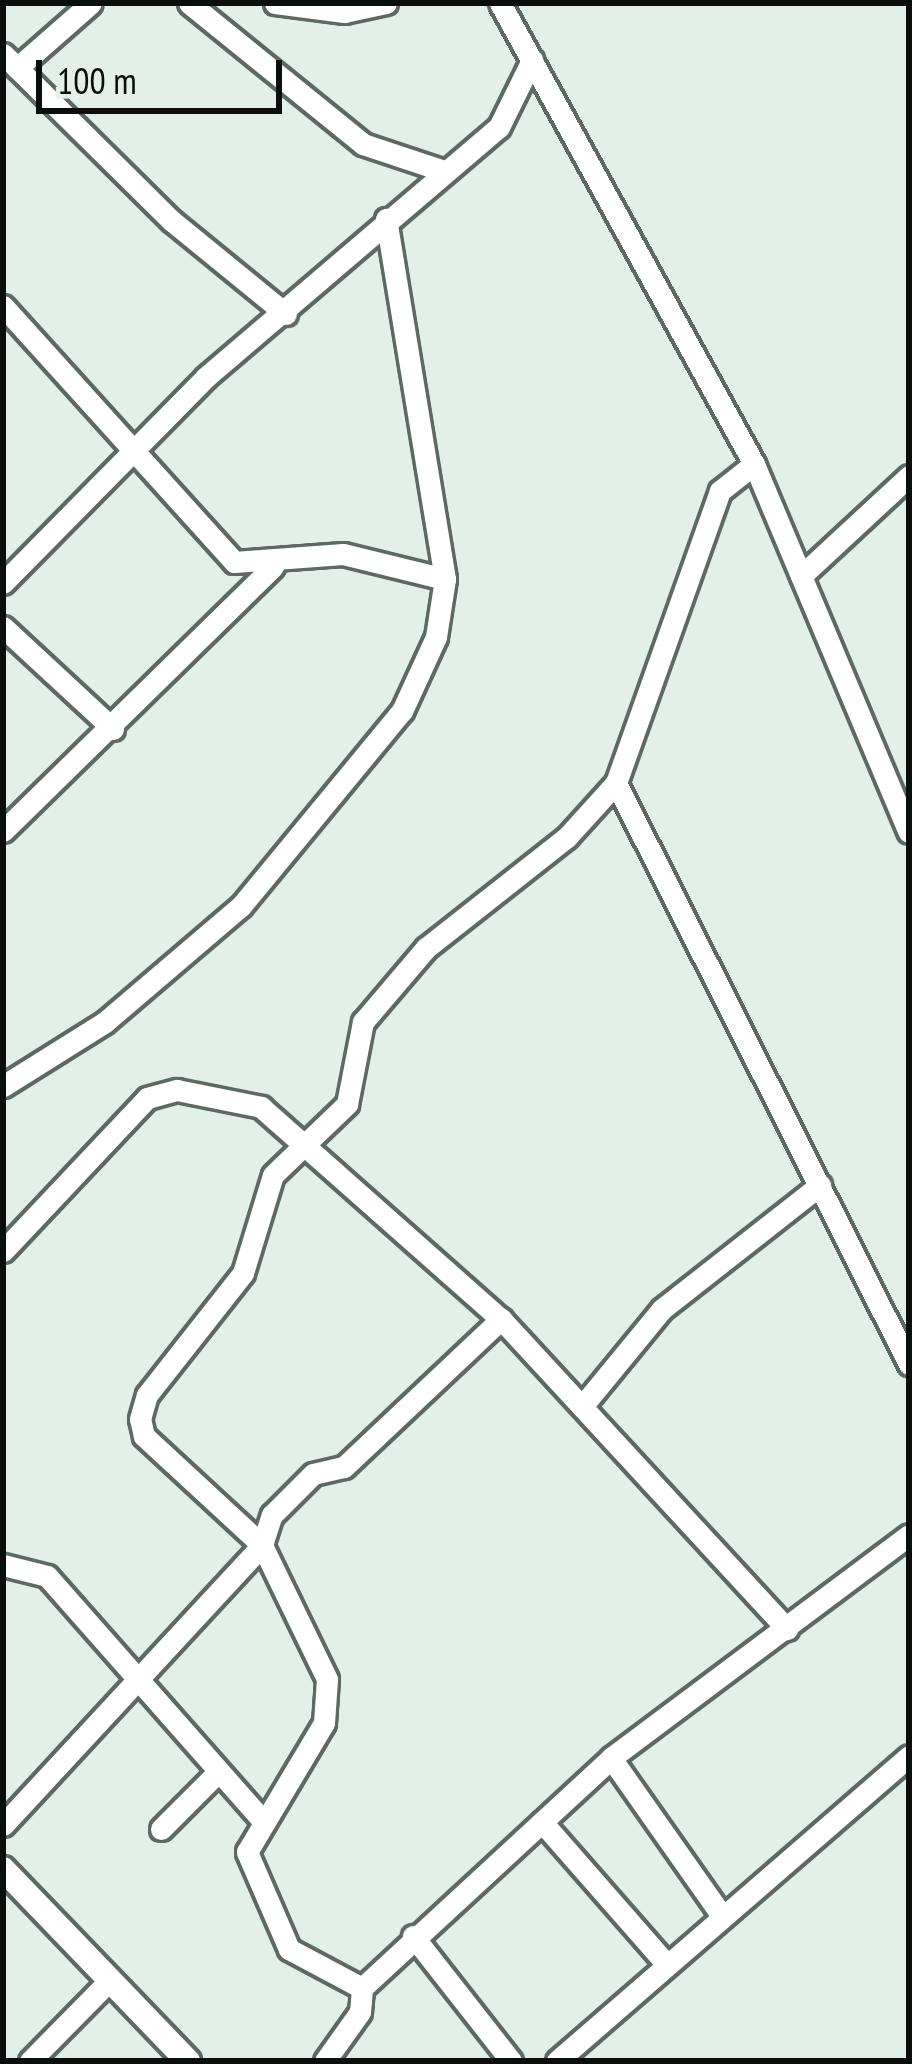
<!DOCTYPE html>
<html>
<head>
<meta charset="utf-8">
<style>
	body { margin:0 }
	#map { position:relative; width:912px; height:2064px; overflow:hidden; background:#e3f0ea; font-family:"PT Sans Narrow",sans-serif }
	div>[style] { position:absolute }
	.roads { filter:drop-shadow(3px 0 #5d6964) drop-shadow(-3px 0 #5d6964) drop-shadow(0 3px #5d6964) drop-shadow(0 -3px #5d6964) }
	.minor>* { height:21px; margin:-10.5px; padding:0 10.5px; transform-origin:10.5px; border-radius:10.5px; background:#fff }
	.tertiary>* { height:24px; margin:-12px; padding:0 12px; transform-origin:12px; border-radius:12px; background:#fff }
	span { translate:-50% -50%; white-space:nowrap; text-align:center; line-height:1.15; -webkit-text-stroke:9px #e3f0ea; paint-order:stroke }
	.frame { position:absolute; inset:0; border:6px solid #0a0e0c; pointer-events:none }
	.scale { position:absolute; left:36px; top:60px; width:246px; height:54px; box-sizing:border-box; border:6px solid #0a0e0c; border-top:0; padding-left:15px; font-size:36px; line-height:42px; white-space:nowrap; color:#0a0e0c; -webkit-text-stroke:9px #e3f0ea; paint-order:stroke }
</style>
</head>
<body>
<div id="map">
	<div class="roads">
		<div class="minor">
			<div style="left:189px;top:3px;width:224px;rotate:39deg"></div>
			<div style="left:363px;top:144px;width:82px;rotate:18.4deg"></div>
			<div style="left:275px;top:3px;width:70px;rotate:7.4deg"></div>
			<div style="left:344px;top:12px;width:43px;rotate:-12.1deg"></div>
			<div style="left:500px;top:3px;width:526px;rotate:61.15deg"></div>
			<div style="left:754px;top:464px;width:399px;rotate:67.2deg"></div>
			<div style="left:3px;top:54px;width:238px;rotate:44.7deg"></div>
			<div style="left:172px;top:221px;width:147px;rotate:39.2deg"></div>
			<div style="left:17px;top:68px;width:98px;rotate:-41.3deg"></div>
			<div style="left:3px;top:306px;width:345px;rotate:47.9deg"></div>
			<div style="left:234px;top:562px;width:109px;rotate:-4.2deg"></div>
			<div style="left:343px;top:554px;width:105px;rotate:13.8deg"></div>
			<div style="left:801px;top:576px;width:147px;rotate:-42.8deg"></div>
			<div style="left:3px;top:583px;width:289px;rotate:-45.4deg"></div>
			<div style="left:206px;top:377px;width:385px;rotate:-40.5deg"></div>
			<div style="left:499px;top:127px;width:75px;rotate:-63.8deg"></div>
			<div style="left:3px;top:627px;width:150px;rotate:42.8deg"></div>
			<div style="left:616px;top:783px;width:651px;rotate:63.24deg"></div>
			<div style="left:3px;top:831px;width:378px;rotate:-44.4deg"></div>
			<div style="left:3px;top:1086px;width:120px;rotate:-32.1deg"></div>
			<div style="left:105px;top:1022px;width:179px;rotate:-40.5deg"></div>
			<div style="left:241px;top:906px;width:253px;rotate:-50.5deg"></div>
			<div style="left:402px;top:711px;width:81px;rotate:-65.3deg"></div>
			<div style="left:436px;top:637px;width:59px;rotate:-81.2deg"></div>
			<div style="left:445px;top:579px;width:365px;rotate:-99.3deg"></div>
			<div style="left:3px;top:1251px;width:210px;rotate:-46.7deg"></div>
			<div style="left:147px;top:1098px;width:31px;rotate:-15deg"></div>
			<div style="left:177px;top:1090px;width:86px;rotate:11.4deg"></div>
			<div style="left:261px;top:1107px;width:320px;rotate:41.5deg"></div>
			<div style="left:501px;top:1319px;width:422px;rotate:47.3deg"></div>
			<div style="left:584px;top:1404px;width:123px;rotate:-50.6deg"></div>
			<div style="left:662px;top:1309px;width:201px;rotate:-38.1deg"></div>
			<div style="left:3px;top:1565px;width:45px;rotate:14deg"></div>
			<div style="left:47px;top:1576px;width:325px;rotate:48.6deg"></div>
			<div style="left:611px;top:1758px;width:189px;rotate:54.9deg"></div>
			<div style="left:542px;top:1822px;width:182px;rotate:48.8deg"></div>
			<div style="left:3px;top:1825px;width:381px;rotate:-47.2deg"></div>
			<div style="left:262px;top:1545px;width:32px;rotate:-72deg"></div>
			<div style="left:272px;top:1515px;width:58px;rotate:-45deg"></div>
			<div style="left:313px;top:1474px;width:32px;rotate:-13deg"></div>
			<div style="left:344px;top:1467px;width:216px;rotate:-43.3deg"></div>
			<div style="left:161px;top:1829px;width:79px;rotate:-45deg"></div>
			<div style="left:413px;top:1936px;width:159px;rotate:51.9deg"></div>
			<div style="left:362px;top:1988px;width:83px;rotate:-151.9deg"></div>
			<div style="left:289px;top:1949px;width:106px;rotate:-113.4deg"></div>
			<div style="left:247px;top:1852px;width:150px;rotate:-59.2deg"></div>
			<div style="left:324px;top:1723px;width:44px;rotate:-86.1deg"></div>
			<div style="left:327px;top:1679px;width:149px;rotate:-115.9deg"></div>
			<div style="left:262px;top:1545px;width:161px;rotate:-137.3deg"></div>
			<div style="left:144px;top:1436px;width:17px;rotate:-103deg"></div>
			<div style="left:140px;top:1419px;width:25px;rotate:-74deg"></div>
			<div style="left:147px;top:1395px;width:155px;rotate:-51.8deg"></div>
			<div style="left:243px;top:1273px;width:102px;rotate:-73deg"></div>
			<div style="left:273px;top:1175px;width:103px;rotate:-43.8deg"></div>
			<div style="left:347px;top:1104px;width:84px;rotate:-79deg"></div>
			<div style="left:363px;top:1022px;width:97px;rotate:-49.6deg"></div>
			<div style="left:426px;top:948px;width:179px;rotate:-38.2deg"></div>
			<div style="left:567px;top:837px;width:73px;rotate:-47.8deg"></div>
			<div style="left:616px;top:783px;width:310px;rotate:-70.4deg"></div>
			<div style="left:720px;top:491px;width:43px;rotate:-38.5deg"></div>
			<div style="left:30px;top:2061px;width:114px;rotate:-45.4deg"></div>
			<div style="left:325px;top:2061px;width:60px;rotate:-54.5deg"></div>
			<div style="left:360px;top:2012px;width:24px;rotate:-85deg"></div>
			<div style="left:362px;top:1988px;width:339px;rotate:-42.7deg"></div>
			<div style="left:611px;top:1758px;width:372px;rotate:-36.8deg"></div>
			<div style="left:557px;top:2061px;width:466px;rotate:-40.9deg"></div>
		</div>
		<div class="tertiary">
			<div style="left:3px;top:1869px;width:267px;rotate:46.1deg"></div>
		</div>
	</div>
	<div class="frame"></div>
	<div class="scale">100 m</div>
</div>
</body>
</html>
